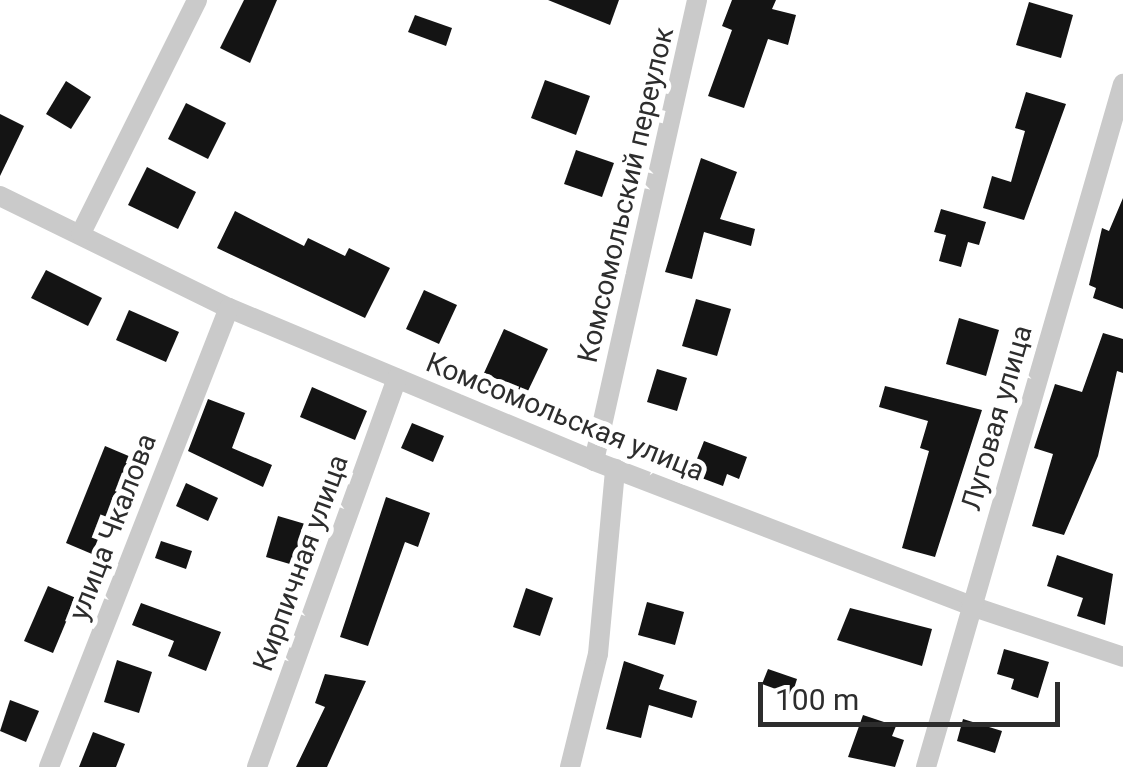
<!DOCTYPE html>
<html>
<head>
<meta charset="utf-8">
<style>
	body { margin:0 }
	#map { position:relative; width:1123px; height:767px; overflow:hidden; background:#fff; font-family:Roboto,sans-serif }
	div>[style] { position:absolute }
	.building>* { inset:0; background:#141414 }
	.minor>* { height:20px; margin:-10px; padding:0 10px; transform-origin:10px; border-radius:10px; background:#cacaca }
	span { translate:-50% -50%; white-space:nowrap; text-align:center; line-height:1.15; -webkit-text-stroke:10px #fff; paint-order:stroke }
	.street-label { font-size:28px; color:#2d2d2d }
	.scale { position:absolute; left:758px; top:682px; width:302px; height:45px; box-sizing:border-box; border:5px solid #2d2d2d; border-top:0; padding-left:12px; font-size:30px; line-height:35px; white-space:nowrap; color:#2d2d2d; -webkit-text-stroke:8px #fff; paint-order:stroke }
</style>
</head>
<body>
<div id="map">
	<div class="building">
		<div style="clip-path:polygon(244px 0,277px 0,250px 63px,220px 48px)"></div>
		<div style="clip-path:polygon(548px 0,619px 0,610px 25px)"></div>
		<div style="clip-path:polygon(732px 0,776px 0,772px 9px,796px 15px,788px 45px,768px 39px,744px 108px,708px 96px,732px 30px,722px 26px)"></div>
		<div style="clip-path:polygon(1029px 2px,1073px 15px,1061px 58px,1016px 45px)"></div>
		<div style="clip-path:polygon(415px 15px,452px 28px,446px 46px,408px 32px)"></div>
		<div style="clip-path:polygon(545px 80px,590px 96px,576px 135px,531px 118px)"></div>
		<div style="clip-path:polygon(66px 81px,91px 97px,71px 129px,46px 114px)"></div>
		<div style="clip-path:polygon(1026px 92px,1066px 104px,1024px 220px,983px 208px,992px 176px,1011px 182px,1025px 131px,1015px 128px)"></div>
		<div style="clip-path:polygon(186px 103px,226px 123px,208px 159px,168px 139px)"></div>
		<div style="clip-path:polygon(0 114px,24px 126px,0 176px)"></div>
		<div style="clip-path:polygon(576px 150px,614px 163px,602px 197px,564px 184px)"></div>
		<div style="clip-path:polygon(701px 158px,737px 172px,720px 219px,755px 229px,751px 246px,704px 232px,692px 279px,665px 272px)"></div>
		<div style="clip-path:polygon(147px 167px,196px 192px,178px 229px,128px 205px)"></div>
		<div style="clip-path:polygon(1123px 198px,1123px 309px,1093px 298px,1096px 288px,1089px 285px,1102px 228px,1109px 231px)"></div>
		<div style="clip-path:polygon(941px 209px,986px 222px,979px 245px,968px 242px,961px 267px,939px 261px,946px 235px,934px 232px)"></div>
		<div style="clip-path:polygon(235px 211px,304px 246px,308px 238px,345px 256px,349px 248px,390px 268px,365px 318px,217px 248px)"></div>
		<div style="clip-path:polygon(46px 270px,102px 298px,88px 326px,31px 298px)"></div>
		<div style="clip-path:polygon(424px 290px,457px 305px,439px 344px,406px 329px)"></div>
		<div style="clip-path:polygon(696px 299px,731px 309px,717px 356px,682px 346px)"></div>
		<div style="clip-path:polygon(129px 310px,179px 332px,166px 362px,116px 340px)"></div>
		<div style="clip-path:polygon(959px 318px,999px 330px,986px 376px,946px 364px)"></div>
		<div style="clip-path:polygon(504px 329px,548px 349px,527px 393px,484px 373px)"></div>
		<div style="clip-path:polygon(1103px 333px,1123px 339px,1123px 373px,1117px 371px,1098px 456px,1064px 535px,1032px 526px,1053px 454px,1034px 448px,1055px 384px,1082px 392px)"></div>
		<div style="clip-path:polygon(657px 369px,687px 378px,677px 411px,647px 402px)"></div>
		<div style="clip-path:polygon(885px 386px,982px 410px,935px 557px,902px 548px,929px 451px,920px 448px,928px 421px,879px 407px)"></div>
		<div style="clip-path:polygon(312px 387px,367px 411px,355px 440px,300px 417px)"></div>
		<div style="clip-path:polygon(208px 399px,245px 413px,232px 448px,272px 465px,263px 487px,188px 451px)"></div>
		<div style="clip-path:polygon(412px 423px,444px 436px,433px 462px,401px 448px)"></div>
		<div style="clip-path:polygon(704px 441px,747px 457px,739px 479px,727px 474px,723px 486px,691px 474px)"></div>
		<div style="clip-path:polygon(105px 446px,131px 457px,92px 554px,66px 543px)"></div>
		<div style="clip-path:polygon(186px 483px,218px 498px,208px 521px,176px 506px)"></div>
		<div style="clip-path:polygon(386px 497px,430px 513px,418px 547px,405px 542px,368px 646px,340px 637px)"></div>
		<div style="clip-path:polygon(278px 516px,312px 526px,300px 567px,266px 557px)"></div>
		<div style="clip-path:polygon(161px 541px,192px 551px,186px 569px,155px 558px)"></div>
		<div style="clip-path:polygon(1057px 555px,1113px 574px,1105px 625px,1077px 616px,1083px 598px,1047px 586px)"></div>
		<div style="clip-path:polygon(48px 586px,76px 598px,53px 653px,24px 641px)"></div>
		<div style="clip-path:polygon(526px 588px,553px 598px,540px 636px,513px 627px)"></div>
		<div style="clip-path:polygon(647px 602px,684px 612px,675px 645px,638px 635px)"></div>
		<div style="clip-path:polygon(141px 603px,221px 632px,206px 671px,168px 656px,174px 641px,132px 625px)"></div>
		<div style="clip-path:polygon(850px 608px,932px 629px,922px 666px,837px 640px)"></div>
		<div style="clip-path:polygon(1004px 649px,1049px 662px,1038px 698px,1011px 689px,1014px 679px,997px 674px)"></div>
		<div style="clip-path:polygon(117px 660px,152px 672px,139px 713px,104px 702px)"></div>
		<div style="clip-path:polygon(624px 661px,664px 675px,659px 689px,697px 701px,692px 718px,649px 705px,641px 738px,606px 729px)"></div>
		<div style="clip-path:polygon(768px 669px,797px 679px,792px 695px,762px 684px)"></div>
		<div style="clip-path:polygon(325px 674px,366px 681px,327px 767px,296px 767px,325px 707px,315px 703px)"></div>
		<div style="clip-path:polygon(10px 700px,39px 711px,26px 742px,0 731px)"></div>
		<div style="clip-path:polygon(863px 715px,896px 726px,892px 736px,904px 740px,895px 767px,848px 757px)"></div>
		<div style="clip-path:polygon(963px 719px,1002px 731px,995px 753px,957px 741px)"></div>
		<div style="clip-path:polygon(93px 732px,125px 744px,116px 767px,79px 767px)"></div>
	</div>
	<div class="minor">
		<div style="left:0;top:196px;width:255px;rotate:26.1deg"></div>
		<div style="left:229px;top:308px;width:396px;rotate:22.7deg"></div>
		<div style="left:594px;top:461px;width:404px;rotate:21deg"></div>
		<div style="left:971px;top:606px;width:160px;rotate:18.5deg"></div>
		<div style="left:81px;top:233px;width:260px;rotate:-63.5deg"></div>
		<div style="left:594px;top:461px;width:472px;rotate:-77.4deg"></div>
		<div style="left:49px;top:767px;width:493px;rotate:-68.6deg"></div>
		<div style="left:257px;top:767px;width:413px;rotate:-70.2deg"></div>
		<div style="left:570px;top:767px;width:116px;rotate:-76.1deg"></div>
		<div style="left:598px;top:654px;width:186px;rotate:-84.7deg"></div>
		<div style="left:926px;top:767px;width:711px;rotate:-73.91deg"></div>
	</div>
	<div class="street-label">
		<span style="left:626px;top:195px;rotate:-77deg">Комсомольский переулок</span>
		<span style="left:565px;top:417px;rotate:22deg">Комсомольская улица</span>
		<span style="left:997px;top:418px;rotate:-74deg">Луговая улица</span>
		<span style="left:113px;top:527px;rotate:-69deg">улица Чкалова</span>
		<span style="left:301px;top:563px;rotate:-70deg">Кирпичная улица</span>
	</div>
	<div class="scale">100 m</div>
</div>
</body>
</html>
